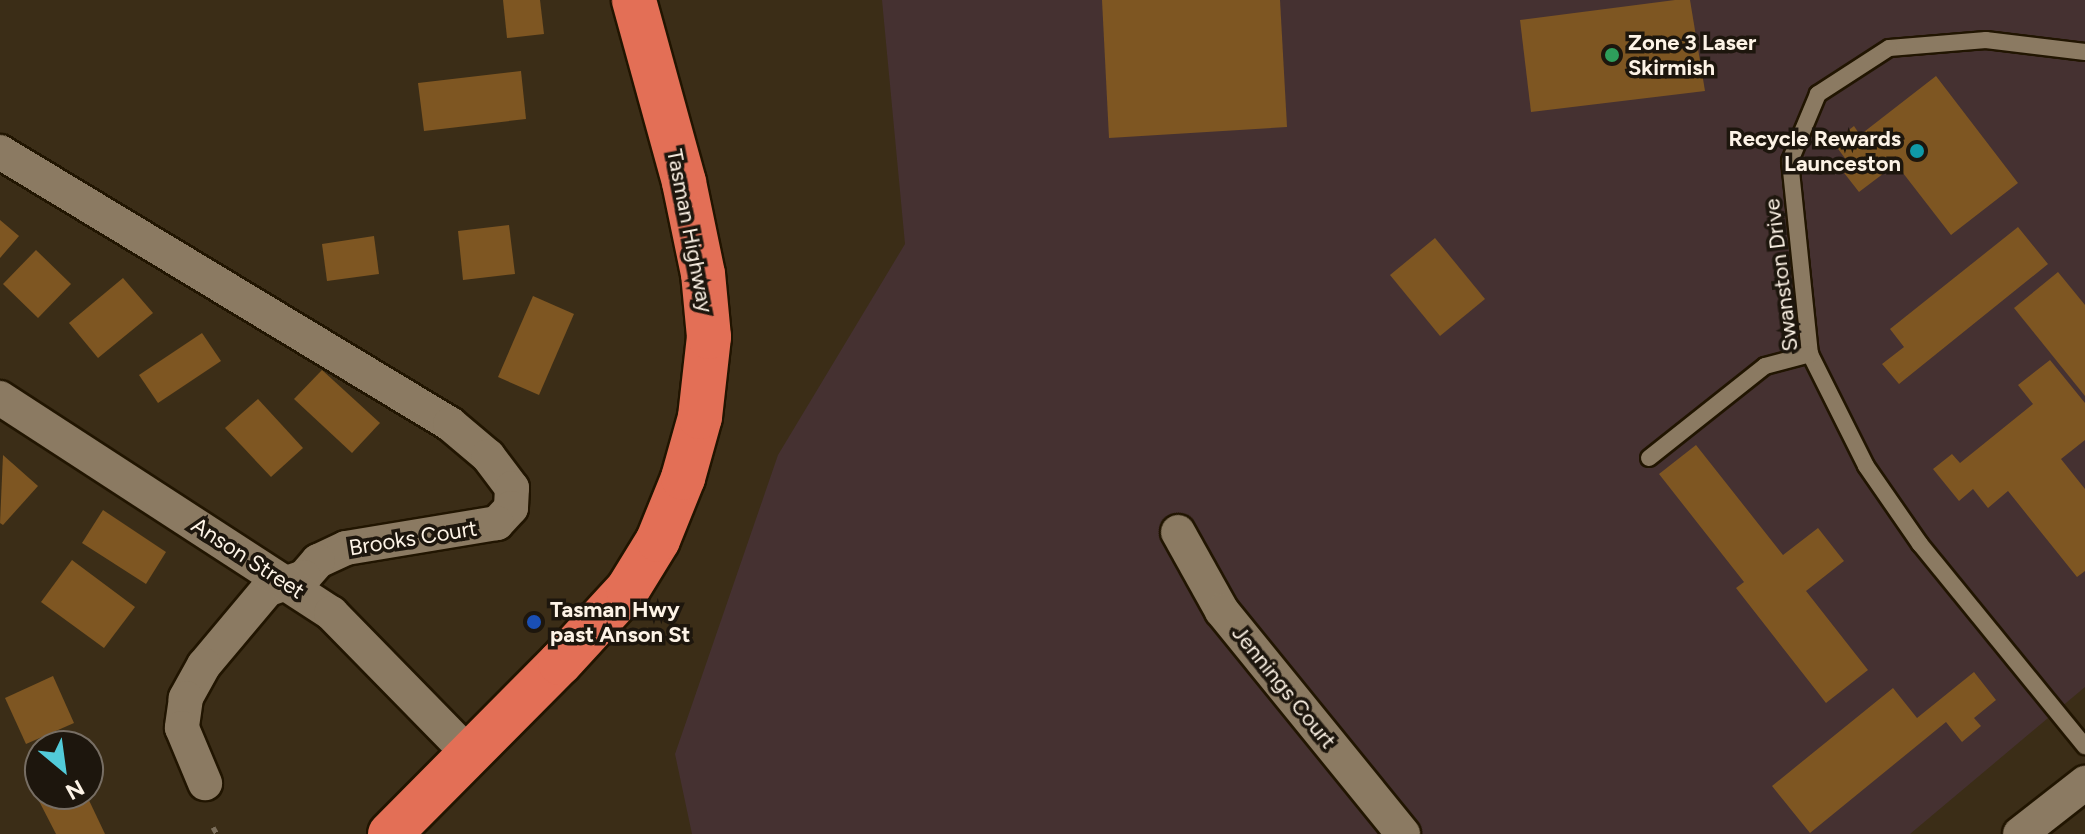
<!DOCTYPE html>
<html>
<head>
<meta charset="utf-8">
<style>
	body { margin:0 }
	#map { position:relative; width:2085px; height:834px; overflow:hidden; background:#3b2d17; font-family:Figtree,sans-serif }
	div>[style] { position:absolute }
	.industrial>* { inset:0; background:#453131 }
	.building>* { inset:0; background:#7e5622 }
	.path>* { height:5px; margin-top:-2.5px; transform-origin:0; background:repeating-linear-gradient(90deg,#7b6e5b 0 6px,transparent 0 10px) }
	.roads { filter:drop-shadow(2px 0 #211501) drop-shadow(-2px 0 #211501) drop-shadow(0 2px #211501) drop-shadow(0 -2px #211501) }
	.service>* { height:16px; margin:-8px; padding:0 8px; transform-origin:8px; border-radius:8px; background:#8b7a62 }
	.minor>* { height:34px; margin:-17px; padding:0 17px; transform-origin:17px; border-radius:17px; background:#8b7a62 }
	.trunk>* { height:44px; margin:-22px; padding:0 22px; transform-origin:22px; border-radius:22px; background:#e36f56 }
	.dots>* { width:22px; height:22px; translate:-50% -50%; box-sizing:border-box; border:4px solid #1d160d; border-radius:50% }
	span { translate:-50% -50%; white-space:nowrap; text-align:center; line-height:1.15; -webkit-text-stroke:7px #1d160d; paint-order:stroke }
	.poi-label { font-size:22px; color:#fdf3e6; font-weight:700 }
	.left { translate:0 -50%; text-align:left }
	.right { translate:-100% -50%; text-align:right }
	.street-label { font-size:22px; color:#fdf3e6 }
	.north { position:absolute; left:24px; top:730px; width:80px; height:80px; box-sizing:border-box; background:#1d160d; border:2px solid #776e64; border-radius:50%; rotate:151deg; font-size:22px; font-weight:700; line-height:32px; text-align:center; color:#fdf3e6 }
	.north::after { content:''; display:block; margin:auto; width:28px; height:36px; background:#52cbd9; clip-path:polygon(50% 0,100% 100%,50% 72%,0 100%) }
</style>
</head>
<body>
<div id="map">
	<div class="industrial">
		<div style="clip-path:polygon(882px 0,2085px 0,2085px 687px,1910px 834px,692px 834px,675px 754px,778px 455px,905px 244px)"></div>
	</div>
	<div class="building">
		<div style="clip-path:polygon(503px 0,540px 0,544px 34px,507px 38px)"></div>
		<div style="clip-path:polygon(1102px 0,1280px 0,1287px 127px,1109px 138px)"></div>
		<div style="clip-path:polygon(1675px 0,1690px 0,1705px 91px,1531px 112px,1520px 20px)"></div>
		<div style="clip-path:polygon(521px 71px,526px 119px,424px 131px,418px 83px)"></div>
		<div style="clip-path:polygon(1936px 76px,2018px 183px,1951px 235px,1896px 164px,1859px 192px,1841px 169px,1847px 161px,1833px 142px,1854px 126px,1860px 135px)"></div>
		<div style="clip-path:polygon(0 220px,19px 236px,0 258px)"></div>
		<div style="clip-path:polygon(509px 225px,515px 274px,463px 280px,458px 231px)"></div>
		<div style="clip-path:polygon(2018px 227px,2048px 264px,1899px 384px,1882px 364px,1904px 347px,1890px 329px)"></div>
		<div style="clip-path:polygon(374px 236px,379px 274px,327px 281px,322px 244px)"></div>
		<div style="clip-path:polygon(1435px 238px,1485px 299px,1440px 336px,1390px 275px)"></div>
		<div style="clip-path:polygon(36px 250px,71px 284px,38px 318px,3px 284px)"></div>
		<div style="clip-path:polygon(2058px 272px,2085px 305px,2085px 396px,2014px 308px)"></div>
		<div style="clip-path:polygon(123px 278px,153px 313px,98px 358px,69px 323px)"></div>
		<div style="clip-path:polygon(533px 296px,574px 314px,539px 395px,498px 377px)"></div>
		<div style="clip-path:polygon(202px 333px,221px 361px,158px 403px,139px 375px)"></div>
		<div style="clip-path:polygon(2050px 360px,2085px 403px,2085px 440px,2061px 459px,2085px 489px,2085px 571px,2077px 577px,2008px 491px,1988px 508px,1973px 489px,1959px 501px,1933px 469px,1952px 454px,1960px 463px,2033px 404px,2018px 385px)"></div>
		<div style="clip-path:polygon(322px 370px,380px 423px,352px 453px,294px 399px)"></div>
		<div style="clip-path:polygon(258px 399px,303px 448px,271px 477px,225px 428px)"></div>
		<div style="clip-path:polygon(1696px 445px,1783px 555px,1818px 528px,1844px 561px,1806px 591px,1868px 670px,1826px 703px,1736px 588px,1744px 582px,1659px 474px)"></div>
		<div style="clip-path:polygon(3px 455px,38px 486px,3px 525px,0 523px)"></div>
		<div style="clip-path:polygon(103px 510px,166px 552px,146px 584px,82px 543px)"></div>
		<div style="clip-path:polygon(72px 560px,135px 607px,104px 648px,41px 602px)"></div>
		<div style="clip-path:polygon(1974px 672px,1996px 700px,1974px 718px,1981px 726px,1962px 742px,1946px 722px,1810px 833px,1772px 786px,1893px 688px,1917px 718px)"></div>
		<div style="clip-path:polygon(53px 676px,74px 723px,26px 744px,5px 698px)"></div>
		<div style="clip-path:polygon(54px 794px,86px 794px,105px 834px,56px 834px,39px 801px)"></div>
	</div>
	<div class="path">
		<div style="left:213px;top:827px;width:8px;rotate:60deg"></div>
	</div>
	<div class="roads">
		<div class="service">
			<div style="left:2085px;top:52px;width:100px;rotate:-173.1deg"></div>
			<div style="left:1986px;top:40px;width:97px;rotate:175.3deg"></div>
			<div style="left:1889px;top:48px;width:85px;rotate:147.1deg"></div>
			<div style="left:1818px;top:94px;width:73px;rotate:112.7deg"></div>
			<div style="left:1790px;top:161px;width:194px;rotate:84.1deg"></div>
			<div style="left:1810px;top:354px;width:125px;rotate:63.4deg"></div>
			<div style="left:1866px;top:466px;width:95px;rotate:55.3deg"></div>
			<div style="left:1920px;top:544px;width:261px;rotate:50.8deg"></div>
			<div style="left:1649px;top:458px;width:148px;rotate:-38.4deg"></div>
			<div style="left:1765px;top:366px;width:47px;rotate:-14.9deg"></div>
		</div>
		<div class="minor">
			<div style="left:0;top:152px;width:526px;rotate:31.15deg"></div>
			<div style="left:450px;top:424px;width:50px;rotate:40.1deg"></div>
			<div style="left:488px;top:456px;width:40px;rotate:53deg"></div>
			<div style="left:512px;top:488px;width:20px;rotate:93deg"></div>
			<div style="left:511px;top:508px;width:21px;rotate:133deg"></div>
			<div style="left:497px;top:523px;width:153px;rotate:170.6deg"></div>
			<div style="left:346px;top:548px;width:31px;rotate:155deg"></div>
			<div style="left:318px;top:561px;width:21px;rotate:131deg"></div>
			<div style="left:304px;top:577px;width:39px;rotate:161deg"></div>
			<div style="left:267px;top:590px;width:98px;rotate:130deg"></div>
			<div style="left:204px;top:665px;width:38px;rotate:119deg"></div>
			<div style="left:186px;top:698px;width:30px;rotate:98deg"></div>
			<div style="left:182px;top:728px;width:60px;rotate:67.3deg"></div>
			<div style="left:0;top:398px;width:395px;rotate:33deg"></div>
			<div style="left:331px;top:613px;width:196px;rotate:45.6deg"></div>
			<div style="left:1178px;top:532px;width:90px;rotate:60.9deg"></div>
			<div style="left:1222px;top:611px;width:287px;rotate:50.9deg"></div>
			<div style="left:2020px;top:834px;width:83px;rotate:-38.1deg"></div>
		</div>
		<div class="trunk">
			<div style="left:390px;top:834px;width:241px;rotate:-45.2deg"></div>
			<div style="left:560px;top:663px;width:100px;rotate:-47.4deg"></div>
			<div style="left:628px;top:589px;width:57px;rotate:-58.5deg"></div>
			<div style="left:658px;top:540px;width:67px;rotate:-68deg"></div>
			<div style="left:683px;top:478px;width:63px;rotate:-74.4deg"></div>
			<div style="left:700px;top:417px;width:81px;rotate:-83.6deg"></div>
			<div style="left:709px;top:337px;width:63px;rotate:-95.4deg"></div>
			<div style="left:703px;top:274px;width:94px;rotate:-101.7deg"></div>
			<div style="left:684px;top:182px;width:189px;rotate:-105.4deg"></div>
		</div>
	</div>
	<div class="dots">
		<div style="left:1612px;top:55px;background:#2e9e5b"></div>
		<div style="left:1917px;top:151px;background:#0f9aa8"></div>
		<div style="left:534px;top:622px;background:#1a4fb4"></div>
	</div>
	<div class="poi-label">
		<span class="left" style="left:1628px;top:55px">Zone 3 Laser<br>Skirmish</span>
		<span class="right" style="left:1901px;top:151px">Recycle Rewards<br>Launceston</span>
		<span class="left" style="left:550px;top:622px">Tasman Hwy<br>past Anson St</span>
	</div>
	<div class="street-label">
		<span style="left:690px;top:231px;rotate:79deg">Tasman Highway</span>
		<span style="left:1781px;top:275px;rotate:-97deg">Swanston Drive</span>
		<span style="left:413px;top:538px;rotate:-9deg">Brooks Court</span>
		<span style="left:248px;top:558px;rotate:33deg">Anson Street</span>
		<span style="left:1284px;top:687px;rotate:51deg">Jennings Court</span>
	</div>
	<div class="north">N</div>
</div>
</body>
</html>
